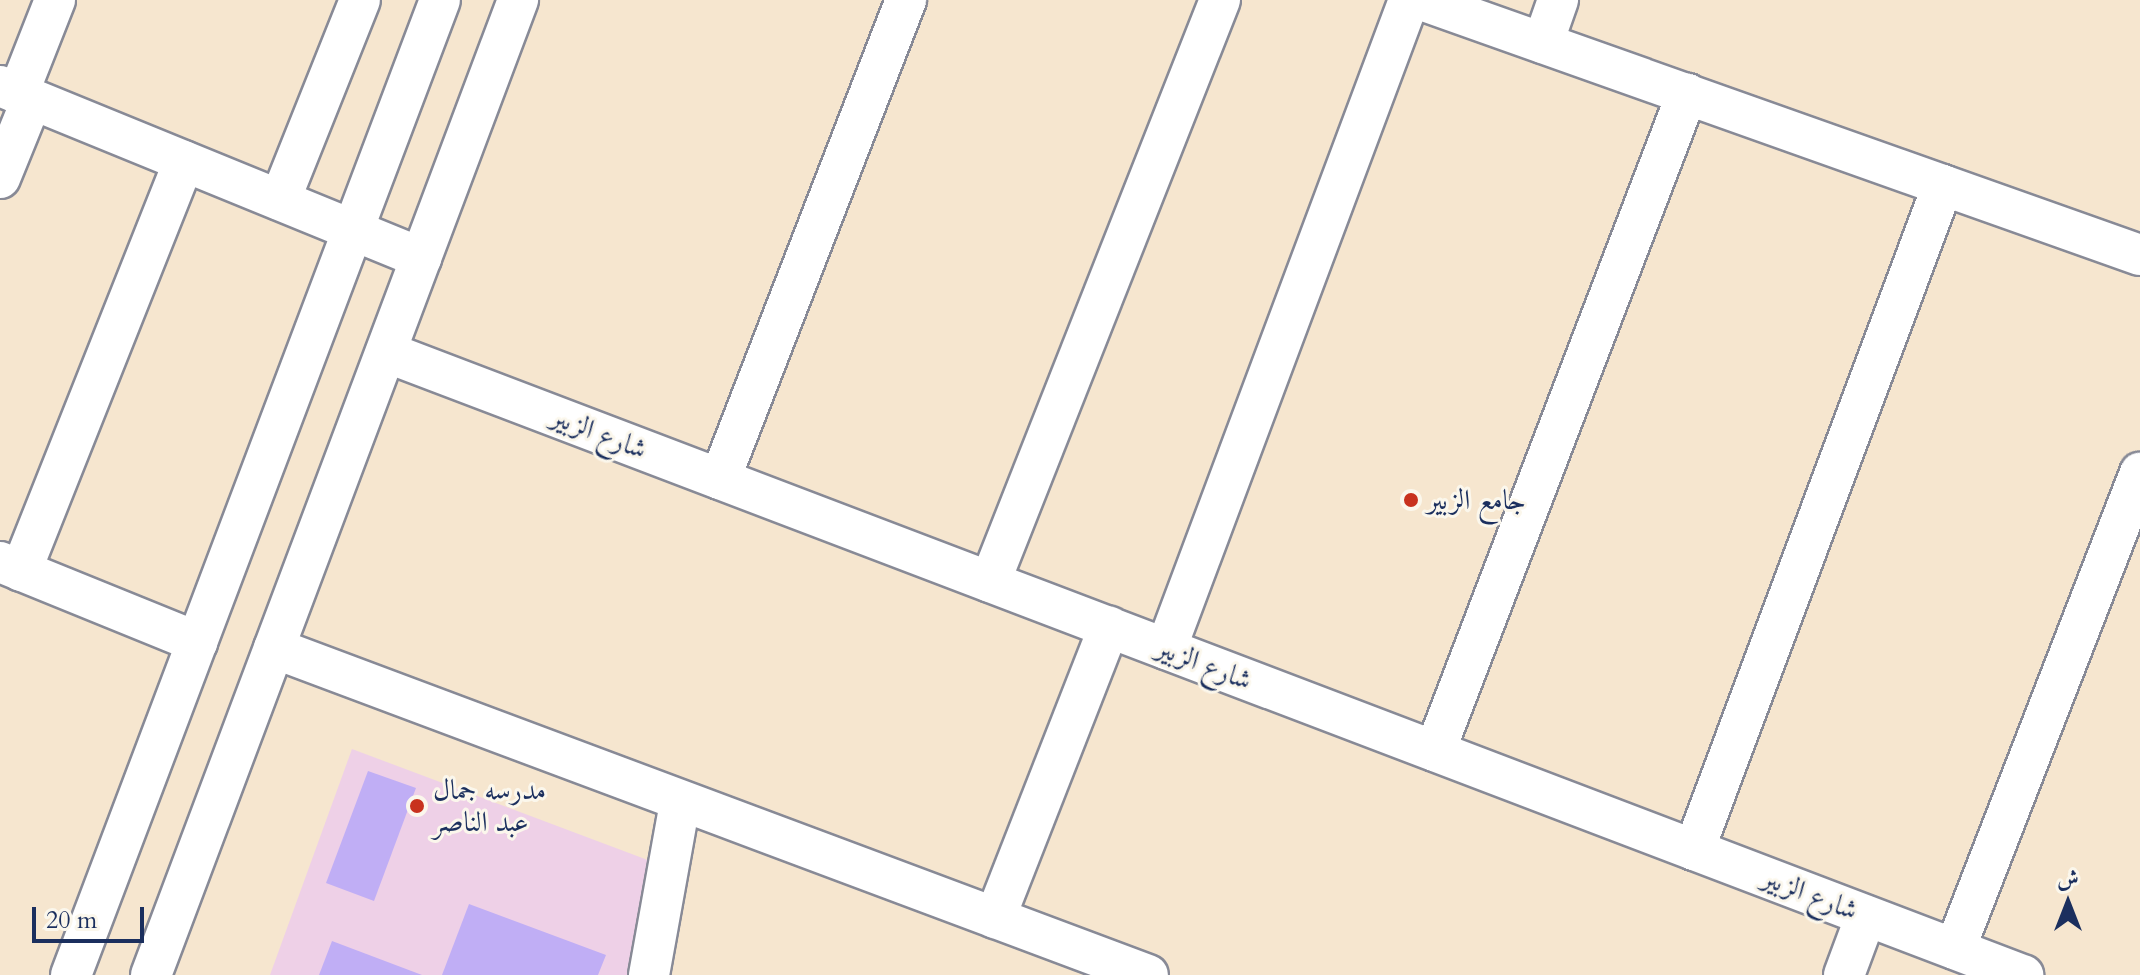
<!DOCTYPE html>
<html>
<head>
<meta charset="utf-8">
<style>
	body { margin:0 }
	#map { position:relative; width:2140px; height:975px; overflow:hidden; background:#f6e6cf; font-family:Cardo,Amiri,serif }
	div>[style] { position:absolute }
	.built>* { inset:0; background:#eed0e7 }
	.building>* { inset:0; background:#c0aef5 }
	.roads { filter:drop-shadow(2px 0 #888a96) drop-shadow(-2px 0 #888a96) drop-shadow(0 2px #888a96) drop-shadow(0 -2px #888a96) }
	.minor>* { height:40px; margin:-20px; padding:0 20px; transform-origin:20px; border-radius:20px; background:#fff }
	.dots>* { width:22px; height:22px; translate:-50% -50%; box-sizing:border-box; border:4px solid #fbf7ec; border-radius:50% }
	span { translate:-50% -50%; white-space:nowrap; text-align:center; line-height:1.15; -webkit-text-stroke:6px #fbf7ec; paint-order:stroke }
	.street-label { font-size:28px; color:#1b2f5e }
	.poi-label { font-size:28px; color:#1b2f5e }
	.left { translate:0 -50%; text-align:left }
	.north { position:absolute; left:2028px; top:863px; width:80px; height:80px; -webkit-text-stroke:6px #fbf7ec; paint-order:stroke; rotate:0deg; font-size:22px; font-weight:700; line-height:32px; text-align:center; color:#1b2f5e }
	.north::after { content:''; display:block; margin:auto; width:28px; height:36px; background:#1b2f5e; clip-path:polygon(50% 0,100% 100%,50% 72%,0 100%) }
	.scale { position:absolute; left:32px; top:907px; width:112px; height:36px; box-sizing:border-box; border:4px solid #1b2f5e; border-top:0; padding-left:10px; font-size:24px; line-height:28px; white-space:nowrap; color:#1b2f5e; -webkit-text-stroke:6px #fbf7ec; paint-order:stroke }
</style>
</head>
<body>
<div id="map">
	<div class="built">
		<div style="clip-path:polygon(352px 749px,653px 862px,632px 975px,270px 975px)"></div>
	</div>
	<div class="building">
		<div style="clip-path:polygon(368px 771px,416px 788px,374px 901px,326px 883px)"></div>
		<div style="clip-path:polygon(469px 904px,606px 955px,598px 975px,442px 975px)"></div>
		<div style="clip-path:polygon(332px 941px,422px 975px,319px 975px)"></div>
	</div>
	<div class="roads">
		<div class="minor">
			<div style="left:1421px;top:0;width:763px;rotate:19.53deg"></div>
			<div style="left:1543px;top:43px;width:46px;rotate:-70.8deg"></div>
			<div style="left:0;top:86px;width:455px;rotate:22.2deg"></div>
			<div style="left:18px;top:94px;width:101px;rotate:-68.5deg"></div>
			<div style="left:0;top:178px;width:85px;rotate:-67.9deg"></div>
			<div style="left:280px;top:200px;width:215px;rotate:-68.2deg"></div>
			<div style="left:386px;top:352px;width:1752px;rotate:20.84deg"></div>
			<div style="left:720px;top:479px;width:514px;rotate:-68.78deg"></div>
			<div style="left:0;top:562px;width:213px;rotate:22.1deg"></div>
			<div style="left:21px;top:571px;width:441px;rotate:-68.3deg"></div>
			<div style="left:990px;top:582px;width:626px;rotate:-68.44deg"></div>
			<div style="left:274px;top:648px;width:933px;rotate:20.51deg"></div>
			<div style="left:1166px;top:649px;width:693px;rotate:-69.47deg"></div>
			<div style="left:1435px;top:751px;width:704px;rotate:-69.02deg"></div>
			<div style="left:1694px;top:850px;width:710px;rotate:-69.47deg"></div>
			<div style="left:995px;top:918px;width:313px;rotate:-68.6deg"></div>
			<div style="left:1955px;top:949px;width:511px;rotate:-68.76deg"></div>
			<div style="left:71px;top:975px;width:1042px;rotate:-69.27deg"></div>
			<div style="left:151px;top:975px;width:1042px;rotate:-69.37deg"></div>
			<div style="left:649px;top:975px;width:176px;rotate:-79.8deg"></div>
			<div style="left:1844px;top:975px;width:63px;rotate:-69.6deg"></div>
		</div>
	</div>
	<div class="dots">
		<div style="left:1411px;top:500px;background:#c8321e"></div>
		<div style="left:417px;top:806px;background:#c8321e"></div>
	</div>
	<div class="street-label">
		<span style="left:599px;top:433px;rotate:21deg">شارع الزبير</span>
		<span style="left:1204px;top:664px;rotate:21deg">شارع الزبير</span>
		<span style="left:1810px;top:894px;rotate:21deg">شارع الزبير</span>
	</div>
	<div class="poi-label">
		<span class="left" style="left:1427px;top:500px">جامع الزبير</span>
		<span class="left" style="left:433px;top:806px">مدرسه جمال<br>عبد الناصر</span>
	</div>
	<div class="north">ش</div>
	<div class="scale">20 m</div>
</div>
</body>
</html>
